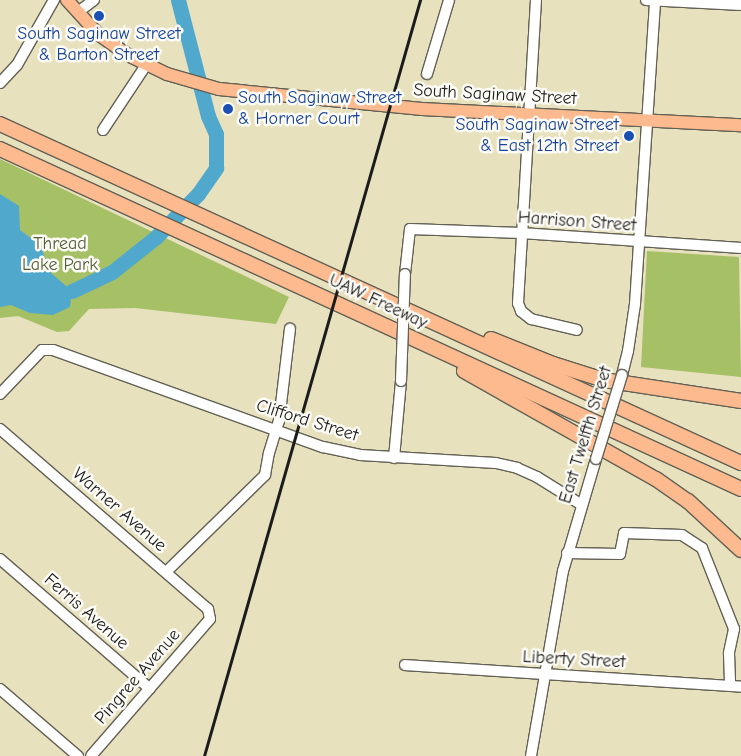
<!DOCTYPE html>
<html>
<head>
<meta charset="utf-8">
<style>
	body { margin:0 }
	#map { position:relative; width:741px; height:756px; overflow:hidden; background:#e8e1be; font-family:"Comic Neue",sans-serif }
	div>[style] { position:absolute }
	.green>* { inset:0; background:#a6c066 }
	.water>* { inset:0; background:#50a8cd }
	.river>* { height:15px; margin:-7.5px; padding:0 7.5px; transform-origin:7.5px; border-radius:7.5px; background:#50a8cd }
	.roads { filter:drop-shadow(1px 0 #636155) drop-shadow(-1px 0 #636155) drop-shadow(0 1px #636155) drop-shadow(0 -1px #636155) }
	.minor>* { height:10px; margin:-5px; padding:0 5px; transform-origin:5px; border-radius:5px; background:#fff }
	.major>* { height:12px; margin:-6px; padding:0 6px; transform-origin:6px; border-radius:6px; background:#fcba8e }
	.highway>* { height:14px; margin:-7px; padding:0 7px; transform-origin:7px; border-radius:7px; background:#fcba8e }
	.rail>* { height:2.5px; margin:-1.25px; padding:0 1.25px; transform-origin:1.25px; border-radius:1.25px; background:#1c1c1c }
	.bridges { filter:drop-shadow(1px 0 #636155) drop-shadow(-1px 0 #636155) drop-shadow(0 1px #636155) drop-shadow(0 -1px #636155) }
	.minor-bridge>* { height:10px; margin:-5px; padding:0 5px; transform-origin:5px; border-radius:5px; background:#fff }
	.dots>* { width:14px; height:14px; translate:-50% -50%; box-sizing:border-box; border:2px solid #fdfcf7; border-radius:50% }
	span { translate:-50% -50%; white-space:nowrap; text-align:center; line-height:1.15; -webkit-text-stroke:5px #fdfcf7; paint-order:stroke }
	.transit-label { font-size:18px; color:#164399 }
	.left { translate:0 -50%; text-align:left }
	.right { translate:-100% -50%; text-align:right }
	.street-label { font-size:18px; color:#1c1c1c }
	.park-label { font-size:18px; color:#535e3a }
</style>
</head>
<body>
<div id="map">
	<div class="green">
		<div style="clip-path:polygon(0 159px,289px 297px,276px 324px,135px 308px,89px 309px,69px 331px,57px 332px,18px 316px,0 318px)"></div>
		<div style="clip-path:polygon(647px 251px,739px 257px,741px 377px,641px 367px)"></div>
	</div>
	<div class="water">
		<div style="clip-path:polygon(0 194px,19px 206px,20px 230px,40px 245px,51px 273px,72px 291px,70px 307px,53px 315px,30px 313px,11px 305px,0 307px)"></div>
	</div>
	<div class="river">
		<div style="left:72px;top:291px;width:44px;rotate:-25.4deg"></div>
		<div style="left:112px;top:272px;width:56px;rotate:-38.5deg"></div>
		<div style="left:156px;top:237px;width:60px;rotate:-45.7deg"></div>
		<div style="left:198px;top:194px;width:32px;rotate:-55deg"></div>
		<div style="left:216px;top:168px;width:34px;rotate:-90deg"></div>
		<div style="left:216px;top:134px;width:20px;rotate:-114deg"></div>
		<div style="left:208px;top:116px;width:120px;rotate:-104.5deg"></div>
	</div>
	<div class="roads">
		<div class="minor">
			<div style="left:536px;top:0;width:304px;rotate:93.4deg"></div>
			<div style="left:518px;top:303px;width:9px;rotate:69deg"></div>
			<div style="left:521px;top:311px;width:13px;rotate:39deg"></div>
			<div style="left:531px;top:319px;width:47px;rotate:13.4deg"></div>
			<div style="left:646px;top:0;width:95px;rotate:3deg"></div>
			<div style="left:78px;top:12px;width:20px;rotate:-37deg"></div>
			<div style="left:427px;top:74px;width:77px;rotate:-73.4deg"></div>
			<div style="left:0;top:83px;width:25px;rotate:-47deg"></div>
			<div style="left:17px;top:65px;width:75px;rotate:-60.4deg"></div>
			<div style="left:103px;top:130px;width:78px;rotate:-56.5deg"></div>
			<div style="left:405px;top:274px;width:45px;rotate:-83.7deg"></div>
			<div style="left:410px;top:229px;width:111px;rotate:2.1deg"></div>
			<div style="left:521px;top:233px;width:221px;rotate:3.9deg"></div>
			<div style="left:622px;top:375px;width:25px;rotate:-76deg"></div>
			<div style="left:628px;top:351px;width:48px;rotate:-81.5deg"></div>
			<div style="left:635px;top:304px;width:305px;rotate:-86.2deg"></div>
			<div style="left:0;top:394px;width:61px;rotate:-46.3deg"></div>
			<div style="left:42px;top:350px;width:11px"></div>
			<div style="left:53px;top:350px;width:287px;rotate:19.8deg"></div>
			<div style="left:323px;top:447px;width:38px;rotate:12deg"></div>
			<div style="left:360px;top:455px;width:136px;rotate:3.4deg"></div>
			<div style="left:496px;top:463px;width:22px;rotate:13deg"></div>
			<div style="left:517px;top:468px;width:22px;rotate:24deg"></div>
			<div style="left:537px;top:477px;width:53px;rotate:31.9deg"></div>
			<div style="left:0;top:429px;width:275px;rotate:40.9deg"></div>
			<div style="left:208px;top:609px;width:10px;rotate:79deg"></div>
			<div style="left:210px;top:619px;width:181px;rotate:131deg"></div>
			<div style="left:394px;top:458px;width:77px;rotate:-84.8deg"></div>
			<div style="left:567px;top:553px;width:53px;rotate:1.1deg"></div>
			<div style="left:620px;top:554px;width:21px;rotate:-79deg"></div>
			<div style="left:624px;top:533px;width:58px;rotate:2deg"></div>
			<div style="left:682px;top:535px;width:24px;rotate:33deg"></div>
			<div style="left:702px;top:548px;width:87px;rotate:68.4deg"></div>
			<div style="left:734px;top:629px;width:25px;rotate:102deg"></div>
			<div style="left:729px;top:653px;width:32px;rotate:88deg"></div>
			<div style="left:0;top:559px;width:198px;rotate:40.9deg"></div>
			<div style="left:166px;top:572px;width:139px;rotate:-44.4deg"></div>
			<div style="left:265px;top:475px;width:22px;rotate:-80deg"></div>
			<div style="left:269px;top:453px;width:34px;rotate:-73deg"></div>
			<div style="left:279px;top:421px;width:93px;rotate:-83.2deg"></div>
			<div style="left:405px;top:665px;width:337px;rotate:3.7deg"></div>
			<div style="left:0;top:689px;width:103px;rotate:40.7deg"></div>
			<div style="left:531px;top:756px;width:188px;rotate:-80.2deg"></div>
			<div style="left:563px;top:571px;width:117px;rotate:-73.6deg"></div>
		</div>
		<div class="major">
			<div style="left:67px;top:0;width:46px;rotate:47.6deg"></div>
			<div style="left:98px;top:34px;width:37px;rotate:35deg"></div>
			<div style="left:128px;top:55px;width:43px;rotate:26deg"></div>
			<div style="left:167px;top:74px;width:54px;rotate:16.1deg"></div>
			<div style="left:219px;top:89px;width:204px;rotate:5.6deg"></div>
			<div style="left:422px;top:109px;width:319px;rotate:2.9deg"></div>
		</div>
		<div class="highway">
			<div style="left:0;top:124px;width:815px;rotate:24.58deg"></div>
			<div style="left:0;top:149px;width:815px;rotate:24.65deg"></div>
			<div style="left:491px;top:339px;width:67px;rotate:22deg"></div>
			<div style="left:553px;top:364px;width:53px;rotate:17.4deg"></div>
			<div style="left:604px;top:380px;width:139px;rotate:8.7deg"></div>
			<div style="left:464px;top:371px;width:220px;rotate:29.4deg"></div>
			<div style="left:656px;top:479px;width:39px;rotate:35deg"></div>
			<div style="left:688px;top:501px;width:72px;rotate:42.8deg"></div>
		</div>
	</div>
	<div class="rail">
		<div style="left:204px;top:756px;width:786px;rotate:-74.05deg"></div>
	</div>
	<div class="bridges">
		<div class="minor-bridge">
			<div style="left:401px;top:381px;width:107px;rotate:-87.9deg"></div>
			<div style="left:596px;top:459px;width:88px;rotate:-72.8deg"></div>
		</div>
	</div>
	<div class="dots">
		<div style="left:99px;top:16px;background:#1a4fb4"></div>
		<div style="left:228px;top:109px;background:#1a4fb4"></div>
		<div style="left:629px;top:136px;background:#1a4fb4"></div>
	</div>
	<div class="transit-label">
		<span style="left:99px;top:45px">South Saginaw Street<br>&amp; Barton Street</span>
		<span class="left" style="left:238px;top:109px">South Saginaw Street<br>&amp; Horner Court</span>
		<span class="right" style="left:619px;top:136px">South Saginaw Street<br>&amp; East 12th Street</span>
	</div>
	<div class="street-label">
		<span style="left:495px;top:95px;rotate:3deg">South Saginaw Street</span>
		<span style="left:577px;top:222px;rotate:4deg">Harrison Street</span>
		<span style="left:378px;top:302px;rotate:25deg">UAW Freeway</span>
		<span style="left:307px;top:421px;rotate:17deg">Clifford Street</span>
		<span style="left:586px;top:435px;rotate:-73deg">East Twelfth Street</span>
		<span style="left:119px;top:510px;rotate:41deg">Warner Avenue</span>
		<span style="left:86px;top:612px;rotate:41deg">Ferris Avenue</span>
		<span style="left:574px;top:660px;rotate:3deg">Liberty Street</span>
		<span style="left:138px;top:677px;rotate:-49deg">Pingree Avenue</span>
	</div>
	<div class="park-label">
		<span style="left:60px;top:255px">Thread<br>Lake Park</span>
	</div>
</div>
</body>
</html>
